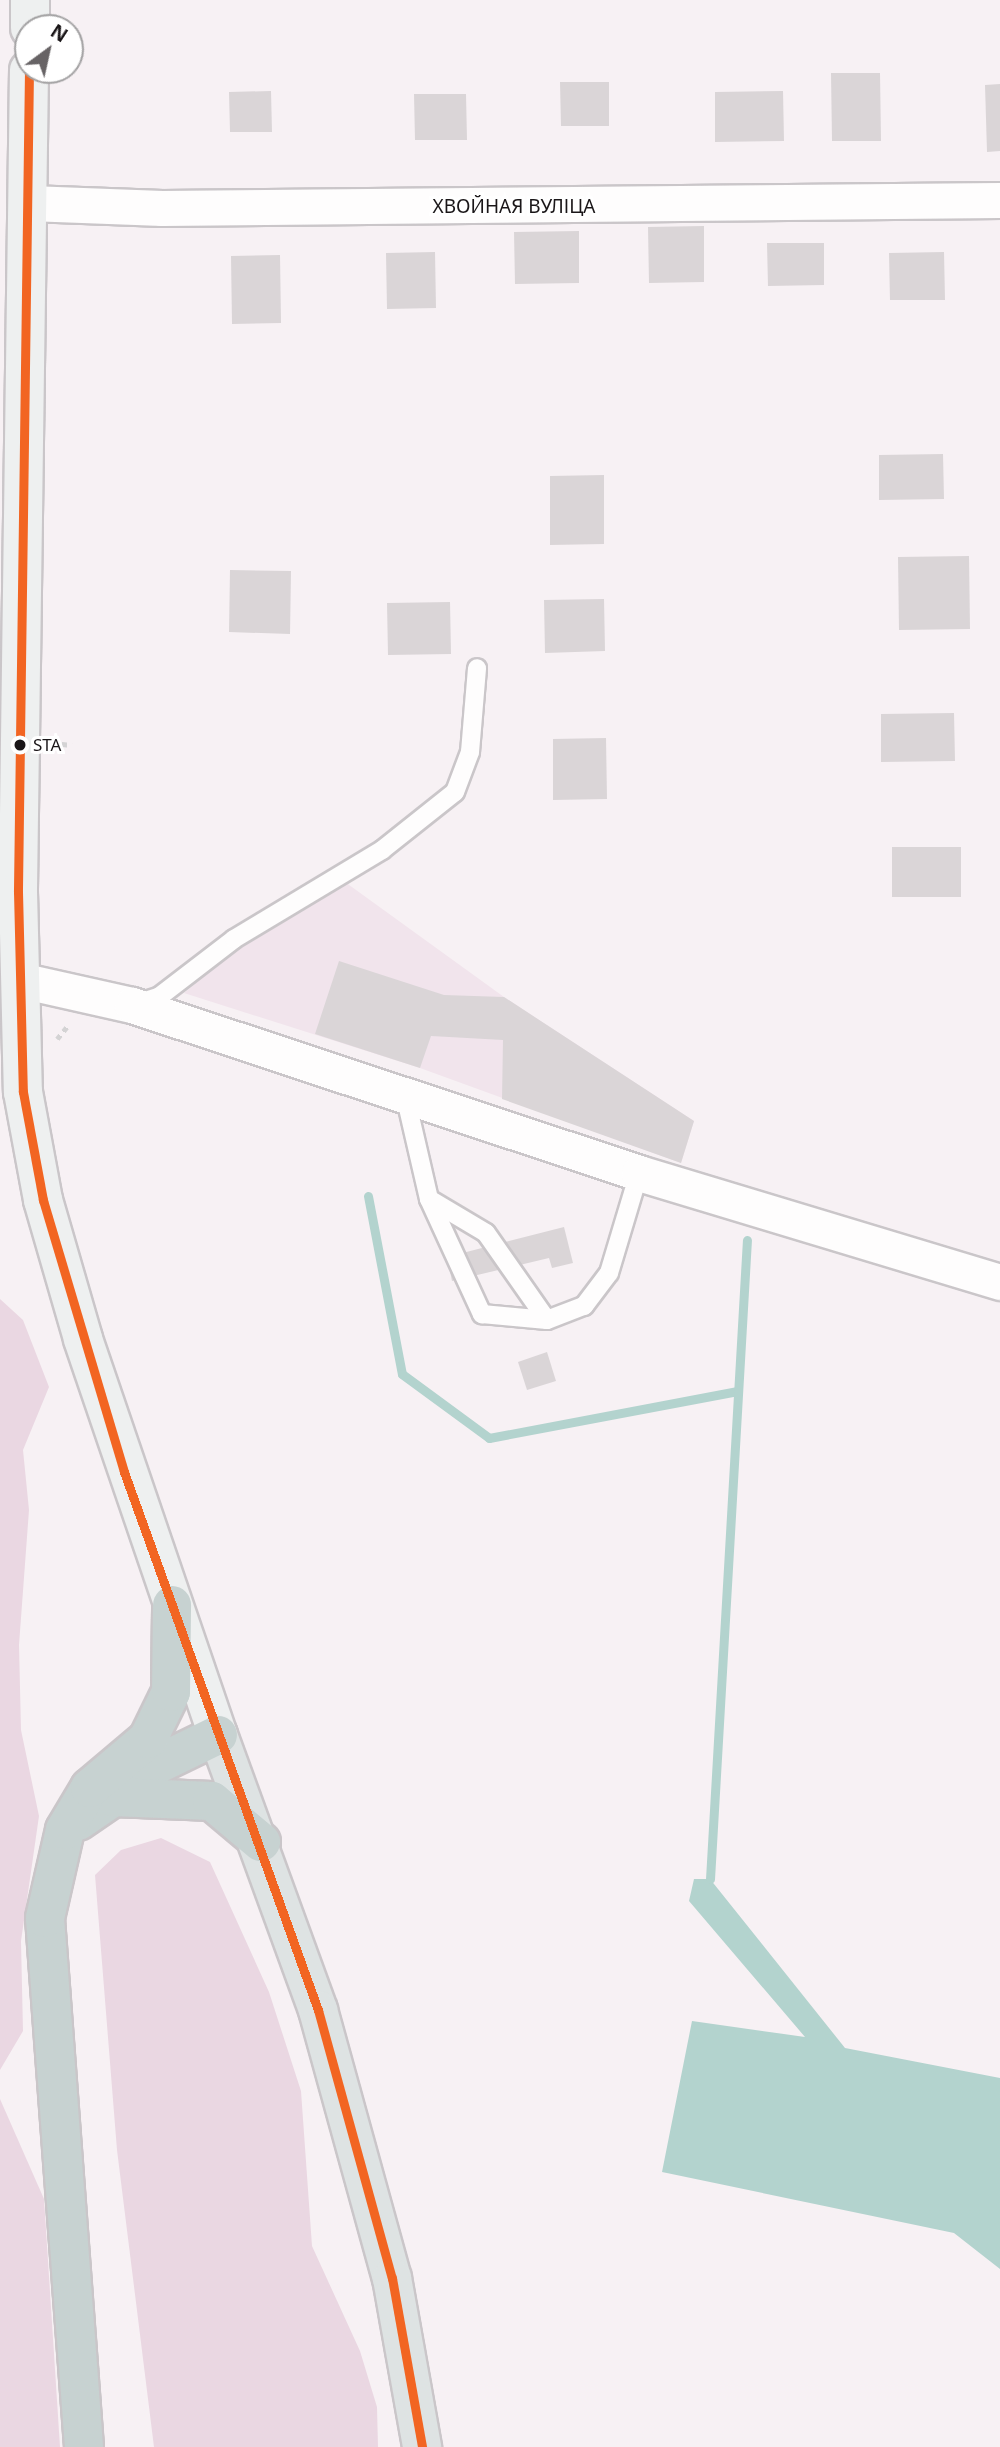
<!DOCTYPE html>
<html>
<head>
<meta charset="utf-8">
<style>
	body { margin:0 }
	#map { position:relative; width:1000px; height:2447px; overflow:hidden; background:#f7f1f4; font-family:"Noto Sans",sans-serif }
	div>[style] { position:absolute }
	.built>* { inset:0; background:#f1e4ec }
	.green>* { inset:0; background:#ead7e2 }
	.water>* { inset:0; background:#b3d3ce }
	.stream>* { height:9px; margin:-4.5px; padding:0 4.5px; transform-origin:4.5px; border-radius:4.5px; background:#b3d3ce }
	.building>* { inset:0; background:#dad5d7 }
	.path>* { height:4.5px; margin-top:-2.25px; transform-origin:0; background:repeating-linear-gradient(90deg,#d4d3d4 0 5px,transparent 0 10px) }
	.roads { filter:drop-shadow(2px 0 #cac6c9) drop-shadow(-2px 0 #cac6c9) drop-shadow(0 2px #cac6c9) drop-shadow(0 -2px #cac6c9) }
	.lane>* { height:18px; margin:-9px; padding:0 9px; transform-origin:9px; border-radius:9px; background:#fefdfd }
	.street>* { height:35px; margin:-17.5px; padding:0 17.5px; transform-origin:17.5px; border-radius:17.5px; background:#fefdfd }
	.secondary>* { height:38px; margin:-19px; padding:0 19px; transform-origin:19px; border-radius:19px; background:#eef0f0 }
	.primary>* { height:38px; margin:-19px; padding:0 19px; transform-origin:19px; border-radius:19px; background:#dee3e3 }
	.highway>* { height:38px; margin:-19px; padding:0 19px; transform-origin:19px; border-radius:19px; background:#c7d2d1 }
	.bus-1>* { height:9px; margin:-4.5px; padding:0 4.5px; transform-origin:4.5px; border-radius:4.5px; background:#f26522 }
	.dots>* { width:19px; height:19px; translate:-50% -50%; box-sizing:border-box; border:4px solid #fff; border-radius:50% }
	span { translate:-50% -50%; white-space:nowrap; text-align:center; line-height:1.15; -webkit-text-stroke:6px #fff; paint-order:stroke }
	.bus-label { font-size:17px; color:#1a1618 }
	.left { translate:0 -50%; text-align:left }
	.street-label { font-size:19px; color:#1a1618 }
	.north { position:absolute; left:14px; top:14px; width:70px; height:70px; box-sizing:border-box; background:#fff; border:2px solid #a3a2a3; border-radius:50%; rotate:33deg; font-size:19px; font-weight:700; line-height:28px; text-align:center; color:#1a1618 }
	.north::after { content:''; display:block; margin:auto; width:24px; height:32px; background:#676365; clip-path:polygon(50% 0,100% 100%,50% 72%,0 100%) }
</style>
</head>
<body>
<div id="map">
	<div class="built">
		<div style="clip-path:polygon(345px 882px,504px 997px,694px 1121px,681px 1163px,420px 1068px,184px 993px,251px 937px)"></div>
	</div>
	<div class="green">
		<div style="clip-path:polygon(0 1299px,23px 1320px,49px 1387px,23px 1450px,29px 1510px,19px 1645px,21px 1730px,39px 1816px,21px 1941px,23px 2031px,0 2070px)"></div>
		<div style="clip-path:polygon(161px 1838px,210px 1862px,269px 1992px,301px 2091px,312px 2246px,360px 2351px,377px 2407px,378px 2447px,154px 2447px,117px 2150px,95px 1875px,121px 1850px)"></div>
		<div style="clip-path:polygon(0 2099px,44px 2199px,60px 2447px,0 2447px)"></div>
	</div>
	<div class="water">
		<div style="clip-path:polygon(694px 1879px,710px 1879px,845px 2048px,1000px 2078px,1000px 2269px,954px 2233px,662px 2172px,692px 2021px,805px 2037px,689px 1901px)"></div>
	</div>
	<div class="stream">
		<div style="left:368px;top:1196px;width:181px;rotate:79.2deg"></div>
		<div style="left:402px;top:1374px;width:108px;rotate:36.3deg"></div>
		<div style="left:489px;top:1438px;width:253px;rotate:-10.7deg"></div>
		<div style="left:710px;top:1879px;width:640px;rotate:-86.69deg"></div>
	</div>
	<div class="building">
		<div style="clip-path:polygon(831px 73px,880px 73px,881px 141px,832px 141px)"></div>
		<div style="clip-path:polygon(560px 82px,609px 82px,609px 126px,561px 126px)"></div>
		<div style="clip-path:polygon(1000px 84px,1000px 151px,987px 152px,985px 85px)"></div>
		<div style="clip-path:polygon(271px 91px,272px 132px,230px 132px,229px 92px)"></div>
		<div style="clip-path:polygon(783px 91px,784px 141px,715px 142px,715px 92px)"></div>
		<div style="clip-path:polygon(414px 94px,466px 94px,467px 140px,415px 140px)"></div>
		<div style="clip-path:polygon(704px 226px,704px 282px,649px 283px,648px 227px)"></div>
		<div style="clip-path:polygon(579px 231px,579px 283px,515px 284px,514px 232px)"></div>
		<div style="clip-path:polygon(767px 243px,824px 243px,824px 285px,768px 286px)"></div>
		<div style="clip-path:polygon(435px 252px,436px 308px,387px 309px,386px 253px)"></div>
		<div style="clip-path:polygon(944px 252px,945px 300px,890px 300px,889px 253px)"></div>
		<div style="clip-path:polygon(280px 255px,281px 323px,232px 324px,231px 256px)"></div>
		<div style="clip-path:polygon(943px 454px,944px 499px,879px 500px,879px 455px)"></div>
		<div style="clip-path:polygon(604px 475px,604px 544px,550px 545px,550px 476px)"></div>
		<div style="clip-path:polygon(969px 556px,970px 629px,899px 630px,898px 557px)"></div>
		<div style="clip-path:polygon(230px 570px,291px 571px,290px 634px,229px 632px)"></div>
		<div style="clip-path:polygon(604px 599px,605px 651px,545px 653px,544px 600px)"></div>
		<div style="clip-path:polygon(450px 602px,451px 654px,388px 655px,387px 603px)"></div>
		<div style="clip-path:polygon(954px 713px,955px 761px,881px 762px,881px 714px)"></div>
		<div style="clip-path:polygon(606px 738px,607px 799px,553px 800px,553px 739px)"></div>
		<div style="clip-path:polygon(892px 847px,961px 847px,961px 897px,892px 897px)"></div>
		<div style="clip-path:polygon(339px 961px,444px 995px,504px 997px,694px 1121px,681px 1163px,502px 1099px,503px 1040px,431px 1036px,420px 1068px,315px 1034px)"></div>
		<div style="clip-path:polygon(564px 1227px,573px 1263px,552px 1268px,549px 1258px,452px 1281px,447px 1257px)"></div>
		<div style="clip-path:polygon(547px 1352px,556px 1381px,527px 1390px,518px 1362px)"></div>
	</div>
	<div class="path">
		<div style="left:52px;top:743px;width:20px;rotate:6deg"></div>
		<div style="left:57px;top:1039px;width:19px;rotate:-51deg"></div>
	</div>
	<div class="roads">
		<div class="lane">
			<div style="left:139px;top:1003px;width:22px;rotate:-18deg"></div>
			<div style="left:160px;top:996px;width:93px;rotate:-37.6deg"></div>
			<div style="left:234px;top:939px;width:173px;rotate:-31deg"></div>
			<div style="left:382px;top:850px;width:93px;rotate:-38.5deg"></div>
			<div style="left:455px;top:792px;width:43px;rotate:-69.4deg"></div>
			<div style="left:470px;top:752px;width:84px;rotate:-85.2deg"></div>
			<div style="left:405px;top:1095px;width:107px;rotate:77deg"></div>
			<div style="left:429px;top:1199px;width:127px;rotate:65.3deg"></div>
			<div style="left:482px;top:1314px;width:65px;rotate:5.3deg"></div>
			<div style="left:547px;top:1320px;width:40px;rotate:-21deg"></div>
			<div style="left:584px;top:1306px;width:41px;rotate:-52.9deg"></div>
			<div style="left:609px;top:1273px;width:104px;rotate:-73.3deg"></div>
			<div style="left:429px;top:1199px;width:66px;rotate:30.8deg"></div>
			<div style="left:486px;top:1233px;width:106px;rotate:55deg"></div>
		</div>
		<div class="street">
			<div style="left:29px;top:203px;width:133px;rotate:2.2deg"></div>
			<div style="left:162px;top:208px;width:838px;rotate:-0.55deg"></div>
			<div style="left:20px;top:980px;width:115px;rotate:12.6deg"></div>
			<div style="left:132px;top:1005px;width:534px;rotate:18.33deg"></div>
			<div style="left:639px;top:1173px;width:377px;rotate:16.8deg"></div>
		</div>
		<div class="secondary">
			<div style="left:30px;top:28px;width:28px;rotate:-90deg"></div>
			<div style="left:29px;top:70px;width:822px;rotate:90.77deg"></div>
			<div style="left:18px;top:892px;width:200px;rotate:88.6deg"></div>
			<div style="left:23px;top:1092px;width:110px;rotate:79.5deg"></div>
			<div style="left:43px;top:1200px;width:145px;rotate:73.9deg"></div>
			<div style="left:83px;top:1339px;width:418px;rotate:71.2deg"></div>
		</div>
		<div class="primary">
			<div style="left:218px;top:1735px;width:293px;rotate:70deg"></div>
			<div style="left:318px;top:2010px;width:278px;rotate:74.6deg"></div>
			<div style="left:392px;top:2278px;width:172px;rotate:79.9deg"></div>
		</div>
		<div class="highway">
			<div style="left:119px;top:1783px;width:110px;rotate:-25.9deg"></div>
			<div style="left:78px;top:1821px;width:42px;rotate:-34.4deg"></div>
			<div style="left:113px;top:1797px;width:99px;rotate:2.3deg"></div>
			<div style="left:212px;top:1801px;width:64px;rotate:39.9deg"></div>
			<div style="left:84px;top:2447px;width:530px;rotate:-94.22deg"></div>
			<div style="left:45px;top:1918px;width:90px;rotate:-77.2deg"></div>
			<div style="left:65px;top:1830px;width:49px;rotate:-59.2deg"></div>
			<div style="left:90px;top:1788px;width:76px;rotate:-40.2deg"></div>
			<div style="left:148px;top:1739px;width:52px;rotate:-63.9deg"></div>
			<div style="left:171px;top:1692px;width:87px;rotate:-89.3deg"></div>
		</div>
	</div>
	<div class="bus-1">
		<div style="left:29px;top:70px;width:822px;rotate:90.77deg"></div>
		<div style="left:18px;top:892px;width:200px;rotate:88.6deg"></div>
		<div style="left:23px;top:1092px;width:110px;rotate:79.5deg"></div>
		<div style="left:43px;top:1200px;width:284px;rotate:73.4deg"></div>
		<div style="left:124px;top:1472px;width:572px;rotate:70.17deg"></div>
		<div style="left:318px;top:2010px;width:278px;rotate:74.6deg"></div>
		<div style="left:392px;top:2278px;width:172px;rotate:79.9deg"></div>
	</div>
	<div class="dots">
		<div style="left:20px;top:745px;background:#1a1618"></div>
	</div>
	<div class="bus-label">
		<span class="left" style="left:33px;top:745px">STA</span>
	</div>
	<div class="street-label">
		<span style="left:514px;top:207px">ХВОЙНАЯ ВУЛІЦА</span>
	</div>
	<div class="north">N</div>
</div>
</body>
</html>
